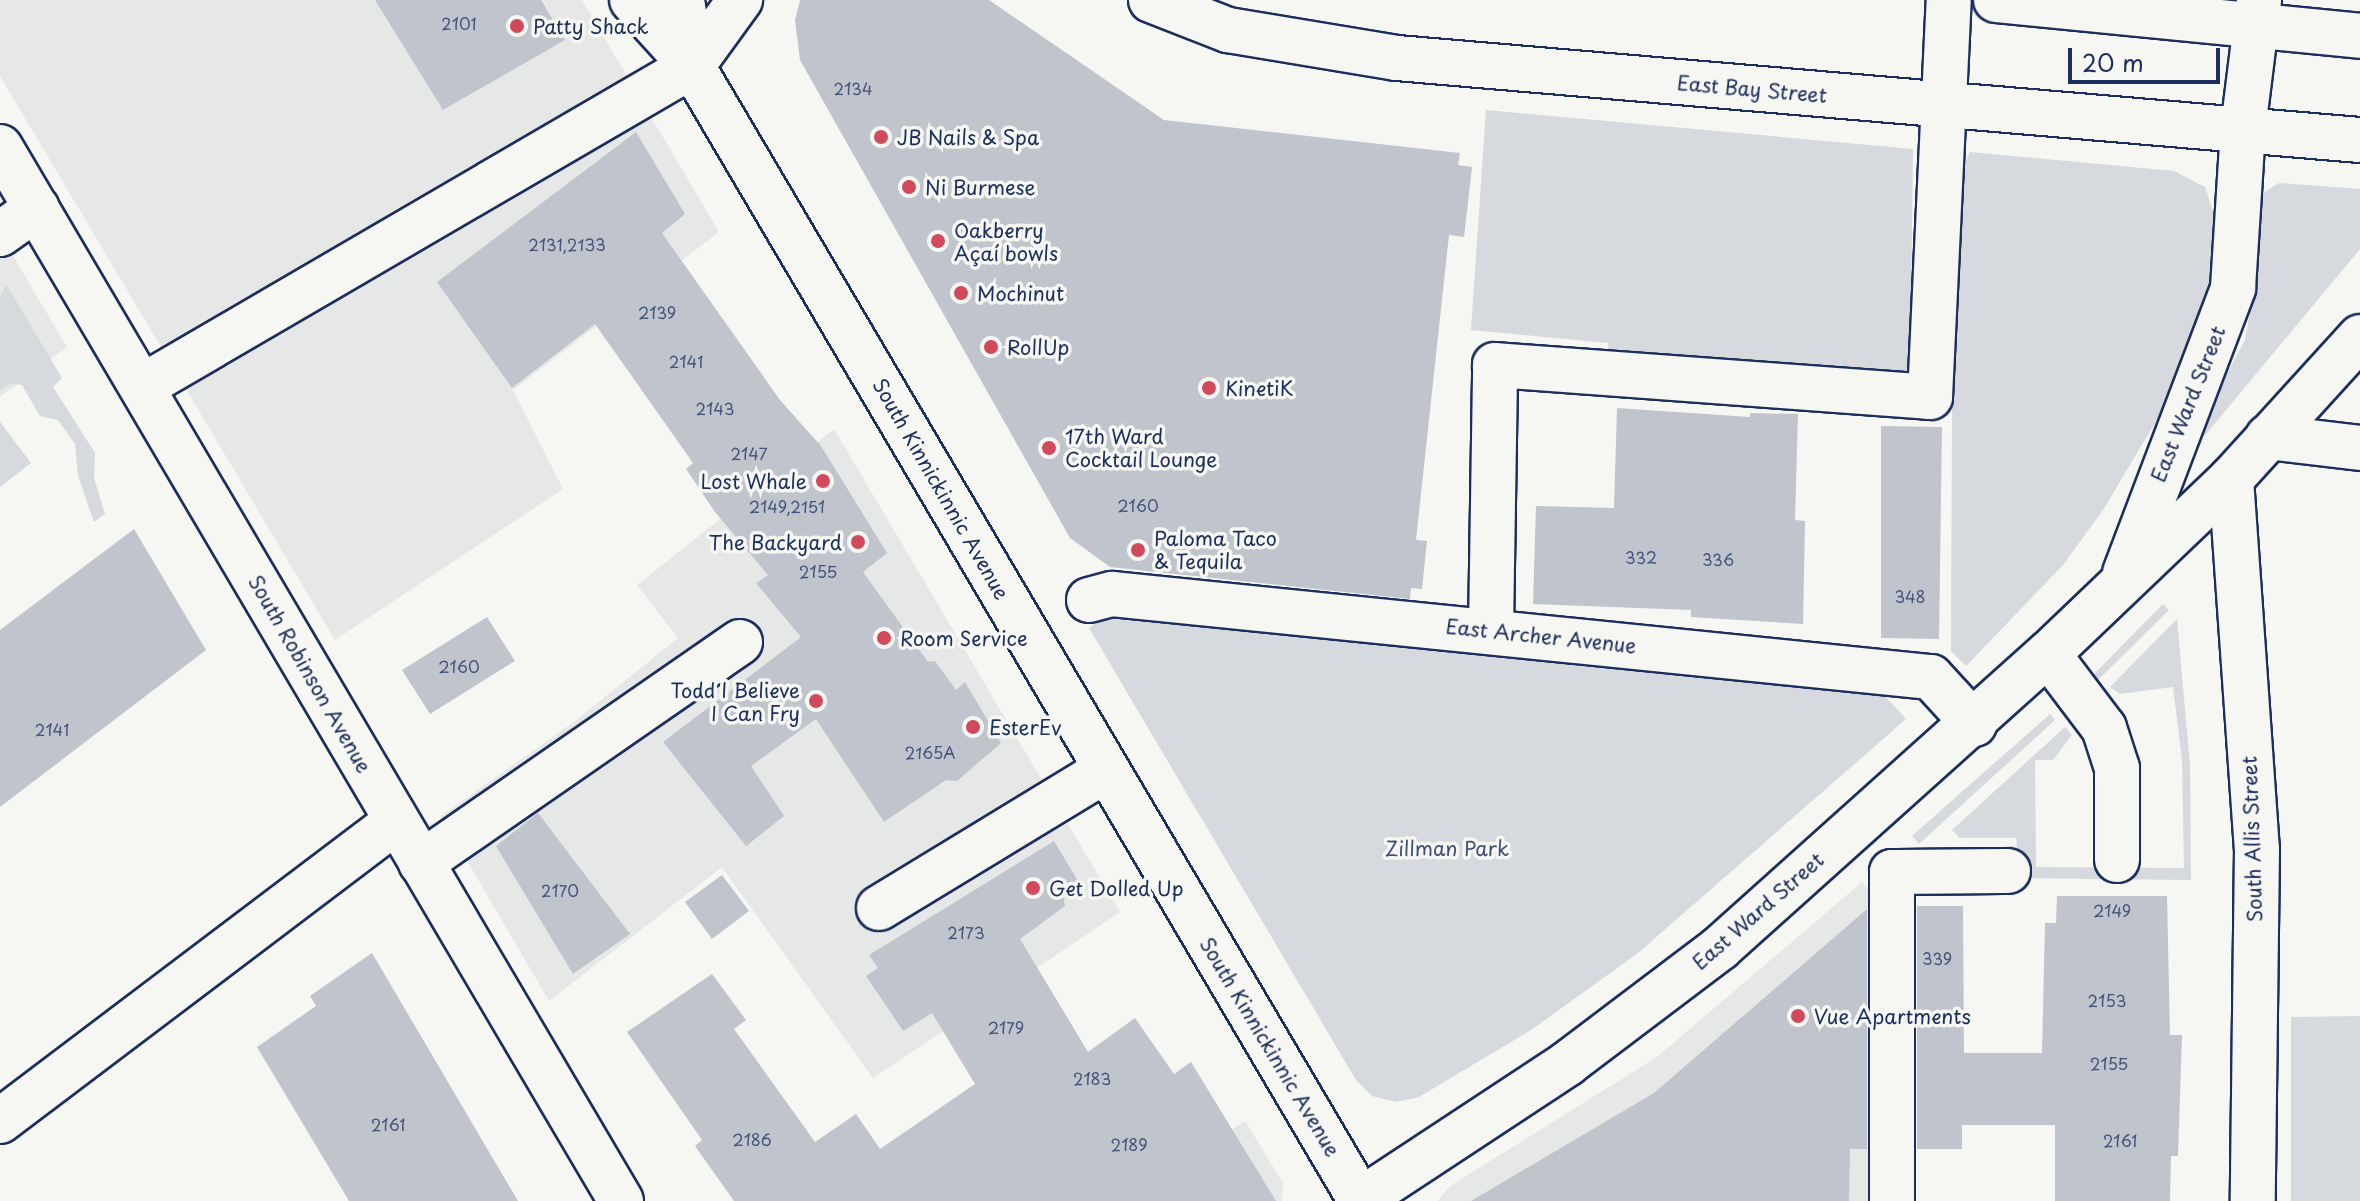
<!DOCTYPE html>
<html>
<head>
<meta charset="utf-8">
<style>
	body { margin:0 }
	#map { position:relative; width:2360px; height:1201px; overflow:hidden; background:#f6f6f2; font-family:"Playpen Sans",sans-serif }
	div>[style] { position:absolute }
	.built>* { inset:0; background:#e6e7e7 }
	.green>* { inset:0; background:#d6d9dd }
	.building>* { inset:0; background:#c0c4cd }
	.roads { filter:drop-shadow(2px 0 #1b2f5e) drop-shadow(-2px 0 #1b2f5e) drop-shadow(0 2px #1b2f5e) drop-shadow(0 -2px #1b2f5e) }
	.minor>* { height:44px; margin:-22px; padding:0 22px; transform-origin:22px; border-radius:22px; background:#f6f6f2 }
	.major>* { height:44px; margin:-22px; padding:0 22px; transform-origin:22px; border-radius:22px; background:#f6f6f2 }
	.dots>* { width:22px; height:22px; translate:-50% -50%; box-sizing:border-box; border:4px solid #f6f6f2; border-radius:50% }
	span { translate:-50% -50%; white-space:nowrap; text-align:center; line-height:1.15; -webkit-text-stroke:7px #f6f6f2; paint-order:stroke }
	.number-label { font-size:16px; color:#44547a }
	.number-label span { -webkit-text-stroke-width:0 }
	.poi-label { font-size:20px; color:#1b2f5e }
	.left { translate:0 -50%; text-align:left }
	.right { translate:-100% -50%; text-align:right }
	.street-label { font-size:20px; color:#1b2f5e }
	.park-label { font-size:20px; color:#405177 }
	.scale { position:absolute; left:2068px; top:48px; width:152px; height:36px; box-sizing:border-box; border:4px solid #1b2f5e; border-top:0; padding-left:10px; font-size:24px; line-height:28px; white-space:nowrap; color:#1b2f5e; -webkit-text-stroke:6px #f6f6f2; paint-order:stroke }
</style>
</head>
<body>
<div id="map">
	<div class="built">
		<div style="clip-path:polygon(0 0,582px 0,719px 232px,513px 390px,563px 489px,335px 640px,0 76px)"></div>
		<div style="clip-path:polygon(0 234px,67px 347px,0 397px)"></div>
		<div style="clip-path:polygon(834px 429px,1120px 912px,873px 1078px,722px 867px,549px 1001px,441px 816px,575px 721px,678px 638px,637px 585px)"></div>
		<div style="clip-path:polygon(1862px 882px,1877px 897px,1876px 1201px,1438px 1201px,1450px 1186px,1657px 1057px)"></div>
		<div style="clip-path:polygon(1245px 1121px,1283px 1183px,1282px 1201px,1126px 1201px)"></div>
	</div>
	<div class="green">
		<div style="clip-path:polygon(1486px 110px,1913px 149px,1910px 377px,1608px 354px,1608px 343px,1471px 330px)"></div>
		<div style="clip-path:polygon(1970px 152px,2174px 171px,2205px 187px,2214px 214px,2211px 276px,2195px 336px,2165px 406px,2103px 510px,2063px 565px,1966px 666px,1951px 651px,1952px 411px,1960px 172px)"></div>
		<div style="clip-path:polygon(2279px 183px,2360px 189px,2360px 249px,2192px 451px,2187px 448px,2245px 340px,2254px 290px,2260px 195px)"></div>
		<div style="clip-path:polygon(6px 284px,62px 378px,53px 387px,95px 453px,94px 478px,105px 514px,94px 522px,78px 476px,75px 444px,58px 420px,40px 416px,22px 385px,9px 384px,0 390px,0 298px)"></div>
		<div style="clip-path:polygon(0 422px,31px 463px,0 487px)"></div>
		<div style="clip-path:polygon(2163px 604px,2169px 610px,2098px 680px,2093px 675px)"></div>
		<div style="clip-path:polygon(1104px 618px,1882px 693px,1906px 719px,1638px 953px,1531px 1030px,1419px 1097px,1396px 1102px,1372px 1096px,1356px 1080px,1089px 628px)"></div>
		<div style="clip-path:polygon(2177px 619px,2190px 765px,2191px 880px,2021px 878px,2016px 838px,1960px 838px,1952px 830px,2065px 727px,2072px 735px,2053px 760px,2035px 760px,2036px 867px,2184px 868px,2182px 760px,2173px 687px,2120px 694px,2110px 687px)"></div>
		<div style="clip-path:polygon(2050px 714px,2055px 720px,1919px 844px,1912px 836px)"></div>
		<div style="clip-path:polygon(2360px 1016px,2360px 1201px,2291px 1201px,2291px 1017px)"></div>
	</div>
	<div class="building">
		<div style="clip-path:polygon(375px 0,541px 0,565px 40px,443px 110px)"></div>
		<div style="clip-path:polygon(800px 0,989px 0,1164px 120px,1460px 153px,1458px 165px,1472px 167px,1464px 237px,1449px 235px,1416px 540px,1427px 541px,1422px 589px,1411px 588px,1410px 599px,1110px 567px,1070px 538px,800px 60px,795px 20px)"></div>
		<div style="clip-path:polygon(636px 132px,685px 214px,662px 233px,780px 400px,821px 446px,887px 553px,863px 572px,928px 662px,935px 661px,956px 690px,965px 682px,1001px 743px,957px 781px,946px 780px,884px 822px,816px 719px,751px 766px,784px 816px,746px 846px,663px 742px,801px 637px,756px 583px,768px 575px,715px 512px,686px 469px,693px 463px,595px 324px,512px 388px,437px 282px)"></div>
		<div style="clip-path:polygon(1617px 408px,1750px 417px,1750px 413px,1798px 414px,1795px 520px,1805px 521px,1803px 624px,1691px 617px,1691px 610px,1533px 604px,1536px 506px,1614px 508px)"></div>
		<div style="clip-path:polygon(1881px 426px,1942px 427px,1939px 639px,1881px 638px)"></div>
		<div style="clip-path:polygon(134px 529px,206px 650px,0 807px,0 630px)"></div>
		<div style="clip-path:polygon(487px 617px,515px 661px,430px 714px,402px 670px)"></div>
		<div style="clip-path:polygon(538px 813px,630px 934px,573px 974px,496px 846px)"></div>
		<div style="clip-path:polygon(1054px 841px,1081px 886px,1062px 890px,1065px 906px,1020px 939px,1088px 1052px,1135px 1018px,1174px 1074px,1191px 1062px,1276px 1201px,734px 1201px,695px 1146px,702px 1140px,627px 1032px,712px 974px,746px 1020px,734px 1029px,815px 1142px,856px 1114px,880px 1149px,975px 1084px,932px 1013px,903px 1031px,866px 976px,878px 968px,869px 955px)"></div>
		<div style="clip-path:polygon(722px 875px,749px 911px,712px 939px,685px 902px)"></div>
		<div style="clip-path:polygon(2057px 896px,2167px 896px,2170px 1035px,2182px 1035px,2178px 1156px,2171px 1156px,2170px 1201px,2055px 1201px,2055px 1125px,1962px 1125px,1962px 1149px,1917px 1149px,1917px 906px,1963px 906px,1964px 1053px,2042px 1053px,2045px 923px,2056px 923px)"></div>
		<div style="clip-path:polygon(1867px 909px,1867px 1149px,1850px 1149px,1849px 1201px,1471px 1201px,1654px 1093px)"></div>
		<div style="clip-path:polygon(372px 953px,518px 1201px,349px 1201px,257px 1047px,316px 1006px,310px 996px)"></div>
	</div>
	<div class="roads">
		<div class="minor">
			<div style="left:0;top:147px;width:1223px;rotate:59.49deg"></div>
			<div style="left:0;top:234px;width:45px;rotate:-35.1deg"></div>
			<div style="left:143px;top:386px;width:635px;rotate:-30.24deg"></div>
			<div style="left:2268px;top:437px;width:93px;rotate:6.8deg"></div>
			<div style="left:2231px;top:479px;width:371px;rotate:86deg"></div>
			<div style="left:2257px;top:849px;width:352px;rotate:90.7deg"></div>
			<div style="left:2125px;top:573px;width:305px;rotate:-69.2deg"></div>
			<div style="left:2233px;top:288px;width:159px;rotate:-86.4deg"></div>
			<div style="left:2243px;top:129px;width:130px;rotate:-82.9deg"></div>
			<div style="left:1089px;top:600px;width:24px;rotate:-15deg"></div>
			<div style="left:1112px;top:594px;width:823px;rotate:5.79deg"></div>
			<div style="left:1931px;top:677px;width:64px;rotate:47.5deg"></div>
			<div style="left:1491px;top:630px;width:265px;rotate:-89.1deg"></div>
			<div style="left:1495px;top:365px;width:436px;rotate:4.2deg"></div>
			<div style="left:1930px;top:397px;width:397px;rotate:-87.3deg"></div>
			<div style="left:2048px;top:654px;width:93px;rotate:52.9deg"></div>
			<div style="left:2104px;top:728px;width:42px;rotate:72deg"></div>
			<div style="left:2117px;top:768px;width:92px;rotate:90deg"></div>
			<div style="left:421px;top:863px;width:388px;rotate:-34.7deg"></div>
			<div style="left:1892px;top:872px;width:116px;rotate:-0.5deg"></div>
			<div style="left:879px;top:908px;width:266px;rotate:-31.3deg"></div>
			<div style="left:0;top:1121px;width:496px;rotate:-37.1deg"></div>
			<div style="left:1359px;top:1201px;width:250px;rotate:-33.4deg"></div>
			<div style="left:1568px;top:1063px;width:191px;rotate:-37.1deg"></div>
			<div style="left:1720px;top:948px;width:440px;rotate:-41.9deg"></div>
			<div style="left:2048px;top:654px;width:253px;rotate:-43.7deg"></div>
			<div style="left:2231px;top:479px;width:192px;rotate:-47.7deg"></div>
			<div style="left:1892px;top:1201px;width:329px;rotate:-90deg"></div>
		</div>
		<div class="major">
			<div style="left:632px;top:0;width:89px;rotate:47.7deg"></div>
			<div style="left:692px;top:66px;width:1317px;rotate:59.48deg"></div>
			<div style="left:682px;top:0;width:67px;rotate:81.4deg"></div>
			<div style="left:1151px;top:0;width:83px;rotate:21.3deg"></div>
			<div style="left:1228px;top:30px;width:171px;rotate:9.4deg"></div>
			<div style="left:1397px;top:58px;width:966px;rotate:4.87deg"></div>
			<div style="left:1996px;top:0;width:366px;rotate:5.6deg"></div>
			<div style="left:692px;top:66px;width:82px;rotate:-54deg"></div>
		</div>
	</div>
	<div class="dots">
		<div style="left:517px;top:26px;background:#d1495b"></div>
		<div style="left:881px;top:137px;background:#d1495b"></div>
		<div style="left:909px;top:187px;background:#d1495b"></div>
		<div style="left:938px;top:241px;background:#d1495b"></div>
		<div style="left:961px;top:293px;background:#d1495b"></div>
		<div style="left:991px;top:347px;background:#d1495b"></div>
		<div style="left:1209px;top:388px;background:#d1495b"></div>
		<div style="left:1049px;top:448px;background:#d1495b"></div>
		<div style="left:823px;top:481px;background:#d1495b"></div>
		<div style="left:858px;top:542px;background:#d1495b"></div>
		<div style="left:1138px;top:550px;background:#d1495b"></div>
		<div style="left:884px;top:638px;background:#d1495b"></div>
		<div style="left:816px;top:701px;background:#d1495b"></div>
		<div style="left:973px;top:727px;background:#d1495b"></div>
		<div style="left:1033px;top:888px;background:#d1495b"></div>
		<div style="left:1798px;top:1016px;background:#d1495b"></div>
	</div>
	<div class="number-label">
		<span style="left:459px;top:23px">2101</span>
		<span style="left:853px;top:88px">2134</span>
		<span style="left:567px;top:244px">2131,2133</span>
		<span style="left:657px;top:312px">2139</span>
		<span style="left:686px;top:361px">2141</span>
		<span style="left:715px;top:408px">2143</span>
		<span style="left:749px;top:453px">2147</span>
		<span style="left:1138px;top:505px">2160</span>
		<span style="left:787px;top:506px">2149,2151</span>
		<span style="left:1641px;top:557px">332</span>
		<span style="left:1718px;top:559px">336</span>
		<span style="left:818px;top:571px">2155</span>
		<span style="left:1910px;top:596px">348</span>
		<span style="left:459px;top:666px">2160</span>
		<span style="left:52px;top:729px">2141</span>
		<span style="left:930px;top:752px">2165A</span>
		<span style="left:560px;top:890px">2170</span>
		<span style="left:2112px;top:910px">2149</span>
		<span style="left:966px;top:932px">2173</span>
		<span style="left:1937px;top:958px">339</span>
		<span style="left:2107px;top:1000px">2153</span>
		<span style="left:1006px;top:1027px">2179</span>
		<span style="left:2109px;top:1063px">2155</span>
		<span style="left:1092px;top:1078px">2183</span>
		<span style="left:388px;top:1124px">2161</span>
		<span style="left:752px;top:1139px">2186</span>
		<span style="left:2120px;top:1140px">2161</span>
		<span style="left:1129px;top:1144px">2189</span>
	</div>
	<div class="poi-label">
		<span class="left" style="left:533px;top:26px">Patty Shack</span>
		<span class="left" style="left:897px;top:137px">JB Nails &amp; Spa</span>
		<span class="left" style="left:925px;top:187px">Ni Burmese</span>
		<span class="left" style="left:954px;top:242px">Oakberry<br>Açaí bowls</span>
		<span class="left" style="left:977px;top:293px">Mochinut</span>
		<span class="left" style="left:1007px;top:347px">RollUp</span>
		<span class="left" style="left:1225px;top:388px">KinetiK</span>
		<span class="left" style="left:1065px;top:448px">17th Ward<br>Cocktail Lounge</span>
		<span class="right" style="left:807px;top:481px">Lost Whale</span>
		<span class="left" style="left:1154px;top:550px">Paloma Taco<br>&amp; Tequila</span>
		<span class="right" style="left:842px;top:542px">The Backyard</span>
		<span class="left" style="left:900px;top:638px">Room Service</span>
		<span class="right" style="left:800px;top:702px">Todd I Believe<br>I Can Fry</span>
		<span class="left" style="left:989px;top:727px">EsterEv</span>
		<span class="left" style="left:1049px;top:888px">Get Dolled Up</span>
		<span class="left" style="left:1814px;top:1016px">Vue Apartments</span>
	</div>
	<div class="street-label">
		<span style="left:1752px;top:89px;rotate:5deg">East Bay Street</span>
		<span style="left:2188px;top:404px;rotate:-68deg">East Ward Street</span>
		<span style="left:941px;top:489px;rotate:60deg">South Kinnickinnic Avenue</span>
		<span style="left:1541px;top:636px;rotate:6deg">East Archer Avenue</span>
		<span style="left:310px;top:674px;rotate:60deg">South Robinson Avenue</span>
		<span style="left:2252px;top:839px;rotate:-92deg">South Allis Street</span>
		<span style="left:1758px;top:911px;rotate:-41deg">East Ward Street</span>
		<span style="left:1270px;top:1047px;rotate:59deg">South Kinnickinnic Avenue</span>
	</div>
	<div class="park-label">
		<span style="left:1447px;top:848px">Zillman Park</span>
	</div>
	<div class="scale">20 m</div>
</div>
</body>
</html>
